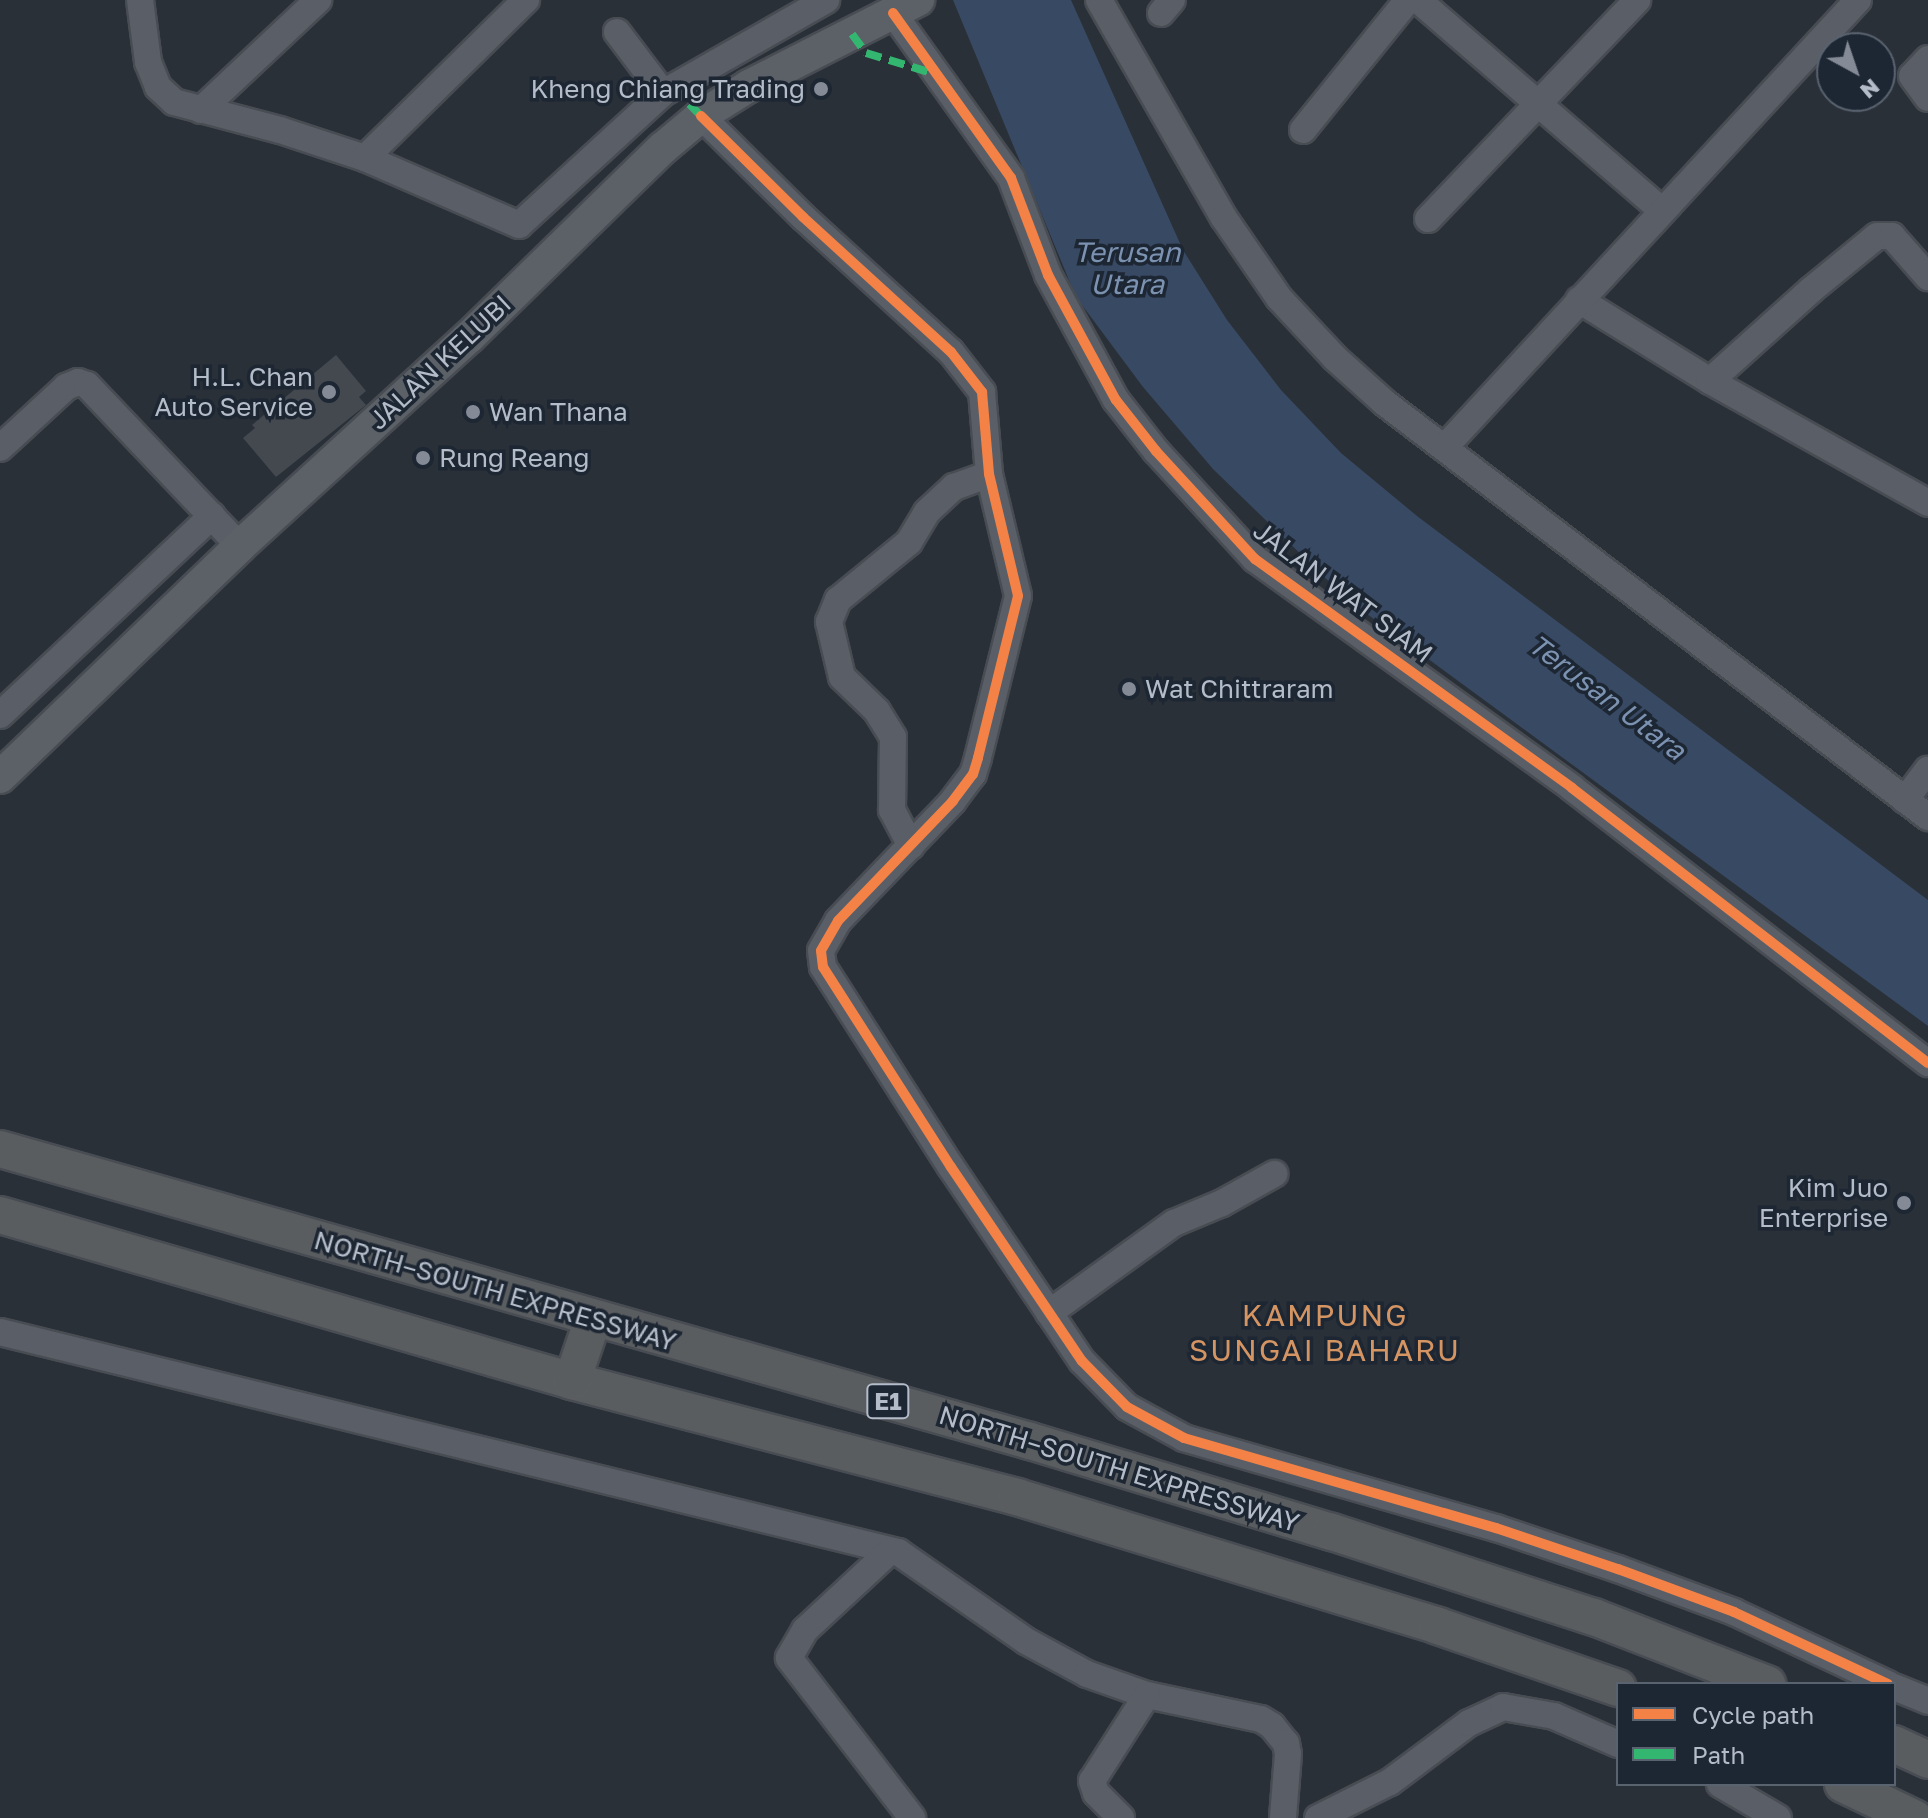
<!DOCTYPE html>
<html>
<head>
<meta charset="utf-8">
<style>
	body { margin:0 }
	#map { position:relative; width:1928px; height:1818px; overflow:hidden; background:#2a3038; font-family:"Golos Text",sans-serif }
	div>[style] { position:absolute }
	.water>* { inset:0; background:#384963 }
	.building>* { inset:0; background:#444950 }
	.roads { filter:drop-shadow(2px 0 #484c53) drop-shadow(-2px 0 #484c53) drop-shadow(0 2px #484c53) drop-shadow(0 -2px #484c53) }
	.minor>* { height:26px; margin:-13px; padding:0 13px; transform-origin:13px; border-radius:13px; background:#5a5e66 }
	.major>* { height:32px; margin:-16px; padding:0 16px; transform-origin:16px; border-radius:16px; background:#5c6168 }
	.highway>* { height:36px; margin:-18px; padding:0 18px; transform-origin:18px; border-radius:18px; background:#5a5d60 }
	.quiet>* { height:8px; margin-top:-4px; transform-origin:0; background:repeating-linear-gradient(90deg,#33b770 0 16px,transparent 0 24px) }
	.cycleway>* { height:10px; margin:-5px; padding:0 5px; transform-origin:5px; border-radius:5px; background:#f48246 }
	.dots>* { width:22px; height:22px; translate:-50% -50%; box-sizing:border-box; border:4px solid #1d2633; border-radius:50% }
	span { translate:-50% -50%; white-space:nowrap; text-align:center; line-height:1.15; -webkit-text-stroke:7px #1d2633; paint-order:stroke }
	.shield-label span { padding:2px 6px; background:#1d2633; border:2px solid; border-radius:6px; -webkit-text-stroke-width:0 }
	.shield-label { font-size:24px; color:#b4bcc9; font-weight:700 }
	.poi-label { font-size:26px; color:#b4bcc9 }
	.right { translate:-100% -50%; text-align:right }
	.left { translate:0 -50%; text-align:left }
	.street-label { font-size:26px; color:#b4bcc9 }
	.water-label { font-size:28px; color:#7c92b1; font-style:italic }
	.quarter-label { font-size:30px; color:#d59563; letter-spacing:2px }
	.legend { position:absolute; left:1616px; top:1682px; width:280px; height:104px; box-sizing:border-box; background:#1d2633; border:2px solid #59626f; margin:0; padding:10px 14px; list-style:none; font-size:24px; color:#b4bcc9 }
	.legend li { display:flex; align-items:center; gap:16px; height:40px }
	.legend b { width:40px; border:2px solid #59626f }
	.north { position:absolute; left:1816px; top:32px; width:80px; height:80px; box-sizing:border-box; background:#1d2633; border:2px solid #59626f; border-radius:50%; rotate:140deg; font-size:22px; font-weight:700; line-height:32px; text-align:center; color:#b4bcc9 }
	.north::after { content:''; display:block; margin:auto; width:28px; height:36px; background:#848b96; clip-path:polygon(50% 0,100% 100%,50% 72%,0 100%) }
</style>
</head>
<body>
<div id="map">
	<div class="water">
		<div style="clip-path:polygon(953px 0,1071px 0,1183px 250px,1227px 320px,1281px 390px,1341px 453px,1417px 516px,1928px 900px,1928px 1026px,1348px 600px,1213px 469px,1143px 387px,1076px 297px)"></div>
	</div>
	<div class="building">
		<div style="clip-path:polygon(336px 355px,366px 391px,359px 397px,366px 405px,276px 477px,243px 438px,255px 428px,252px 425px)"></div>
	</div>
	<div class="roads">
		<div class="minor">
			<div style="left:140px;top:0;width:63px;rotate:82.6deg"></div>
			<div style="left:148px;top:62px;width:27px;rotate:68deg"></div>
			<div style="left:158px;top:87px;width:22px;rotate:43deg"></div>
			<div style="left:174px;top:102px;width:110px;rotate:14.8deg"></div>
			<div style="left:280px;top:130px;width:89px;rotate:18.2deg"></div>
			<div style="left:365px;top:158px;width:168px;rotate:23.5deg"></div>
			<div style="left:519px;top:225px;width:195px;rotate:-42.5deg"></div>
			<div style="left:663px;top:93px;width:188px;rotate:-29.7deg"></div>
			<div style="left:1099px;top:0;width:251px;rotate:60.2deg"></div>
			<div style="left:1224px;top:218px;width:97px;rotate:55.5deg"></div>
			<div style="left:1279px;top:298px;width:82px;rotate:47deg"></div>
			<div style="left:1335px;top:358px;width:67px;rotate:42deg"></div>
			<div style="left:1385px;top:403px;width:683px;rotate:37.32deg"></div>
			<div style="left:1418px;top:0;width:321px;rotate:40.8deg"></div>
			<div style="left:893px;top:13px;width:203px;rotate:54.4deg"></div>
			<div style="left:1011px;top:178px;width:104px;rotate:69.1deg"></div>
			<div style="left:1048px;top:275px;width:142px;rotate:61.5deg"></div>
			<div style="left:1116px;top:400px;width:65px;rotate:51.9deg"></div>
			<div style="left:1156px;top:451px;width:147px;rotate:47.5deg"></div>
			<div style="left:1255px;top:559px;width:391px;rotate:35.8deg"></div>
			<div style="left:1572px;top:788px;width:450px;rotate:37.7deg"></div>
			<div style="left:1161px;top:13px;width:17px;rotate:-50deg"></div>
			<div style="left:617px;top:32px;width:76px;rotate:53deg"></div>
			<div style="left:1928px;top:59px;width:23px;rotate:133deg"></div>
			<div style="left:1912px;top:76px;width:27px;rotate:54deg"></div>
			<div style="left:201px;top:110px;width:161px;rotate:-43.2deg"></div>
			<div style="left:701px;top:116px;width:144px;rotate:44.7deg"></div>
			<div style="left:803px;top:217px;width:200px;rotate:42.4deg"></div>
			<div style="left:951px;top:352px;width:51px;rotate:52.2deg"></div>
			<div style="left:982px;top:392px;width:82px;rotate:85.1deg"></div>
			<div style="left:989px;top:474px;width:125px;rotate:76.6deg"></div>
			<div style="left:1018px;top:596px;width:167px;rotate:103.9deg"></div>
			<div style="left:978px;top:758px;width:17px;rotate:107deg"></div>
			<div style="left:973px;top:774px;width:34px;rotate:127deg"></div>
			<div style="left:953px;top:801px;width:166px;rotate:133.8deg"></div>
			<div style="left:838px;top:921px;width:34px;rotate:120deg"></div>
			<div style="left:821px;top:951px;width:16px;rotate:83deg"></div>
			<div style="left:823px;top:967px;width:237px;rotate:57.4deg"></div>
			<div style="left:951px;top:1167px;width:234px;rotate:56deg"></div>
			<div style="left:1082px;top:1361px;width:64px;rotate:45.6deg"></div>
			<div style="left:1127px;top:1407px;width:65px;rotate:28.5deg"></div>
			<div style="left:1184px;top:1438px;width:325px;rotate:16.1deg"></div>
			<div style="left:1496px;top:1528px;width:129px;rotate:18.6deg"></div>
			<div style="left:1618px;top:1569px;width:124px;rotate:20.3deg"></div>
			<div style="left:1734px;top:1612px;width:170px;rotate:25.1deg"></div>
			<div style="left:1303px;top:130px;width:167px;rotate:-51.1deg"></div>
			<div style="left:365px;top:158px;width:226px;rotate:-44.5deg"></div>
			<div style="left:1428px;top:219px;width:303px;rotate:-46.3deg"></div>
			<div style="left:1579px;top:300px;width:154px;rotate:31.7deg"></div>
			<div style="left:1710px;top:381px;width:250px;rotate:29.2deg"></div>
			<div style="left:1710px;top:381px;width:136px;rotate:-42deg"></div>
			<div style="left:1811px;top:290px;width:85px;rotate:-39.3deg"></div>
			<div style="left:1877px;top:236px;width:15px"></div>
			<div style="left:1892px;top:236px;width:55px;rotate:48.7deg"></div>
			<div style="left:0;top:448px;width:90px;rotate:-42.7deg"></div>
			<div style="left:66px;top:387px;width:13px;rotate:-23deg"></div>
			<div style="left:78px;top:382px;width:9px;rotate:18deg"></div>
			<div style="left:87px;top:385px;width:222px;rotate:46.5deg"></div>
			<div style="left:1444px;top:448px;width:610px;rotate:-47.26deg"></div>
			<div style="left:0;top:715px;width:291px;rotate:-43.2deg"></div>
			<div style="left:1905px;top:800px;width:38px;rotate:-53deg"></div>
			<div style="left:911px;top:846px;width:41px;rotate:-117.8deg"></div>
			<div style="left:892px;top:810px;width:73px;rotate:-89.2deg"></div>
			<div style="left:893px;top:737px;width:31px;rotate:-122deg"></div>
			<div style="left:877px;top:711px;width:49px;rotate:-135.8deg"></div>
			<div style="left:842px;top:677px;width:57px;rotate:-103.3deg"></div>
			<div style="left:829px;top:622px;width:24px;rotate:-68deg"></div>
			<div style="left:838px;top:600px;width:92px;rotate:-39.2deg"></div>
			<div style="left:909px;top:542px;width:35px;rotate:-59deg"></div>
			<div style="left:927px;top:512px;width:37px;rotate:-43deg"></div>
			<div style="left:954px;top:487px;width:37px;rotate:-20deg"></div>
			<div style="left:1049px;top:1313px;width:154px;rotate:-35.8deg"></div>
			<div style="left:1174px;top:1223px;width:52px;rotate:-22.6deg"></div>
			<div style="left:1222px;top:1203px;width:60px;rotate:-29.1deg"></div>
			<div style="left:0;top:1332px;width:925px;rotate:13.77deg"></div>
			<div style="left:898px;top:1552px;width:156px;rotate:34.8deg"></div>
			<div style="left:1026px;top:1641px;width:69px;rotate:28.4deg"></div>
			<div style="left:1087px;top:1674px;width:64px;rotate:19.3deg"></div>
			<div style="left:1147px;top:1695px;width:116px;rotate:11.9deg"></div>
			<div style="left:1261px;top:1719px;width:13px;rotate:32deg"></div>
			<div style="left:1272px;top:1726px;width:22px;rotate:51deg"></div>
			<div style="left:1286px;top:1743px;width:11px;rotate:80deg"></div>
			<div style="left:1288px;top:1754px;width:64px;rotate:94.5deg"></div>
			<div style="left:890px;top:1551px;width:116px;rotate:137.1deg"></div>
			<div style="left:805px;top:1630px;width:32px;rotate:120deg"></div>
			<div style="left:789px;top:1658px;width:202px;rotate:52.4deg"></div>
			<div style="left:1894px;top:1687px;width:37px;rotate:22deg"></div>
			<div style="left:1720px;top:1784px;width:67px;rotate:30.4deg"></div>
			<div style="left:1121px;top:1818px;width:35px;rotate:-135deg"></div>
			<div style="left:1096px;top:1793px;width:13px;rotate:-108deg"></div>
			<div style="left:1092px;top:1781px;width:102px;rotate:-57.4deg"></div>
			<div style="left:1318px;top:1818px;width:80px;rotate:-26.6deg"></div>
			<div style="left:1390px;top:1782px;width:99px;rotate:-36.8deg"></div>
			<div style="left:1469px;top:1723px;width:38px;rotate:-25deg"></div>
			<div style="left:1503px;top:1707px;width:52px;rotate:10deg"></div>
			<div style="left:1554px;top:1716px;width:70px;rotate:23.6deg"></div>
		</div>
		<div class="major">
			<div style="left:0;top:777px;width:333px;rotate:-43.9deg"></div>
			<div style="left:240px;top:546px;width:310px;rotate:-42.4deg"></div>
			<div style="left:469px;top:337px;width:271px;rotate:-44.3deg"></div>
			<div style="left:663px;top:148px;width:50px;rotate:-40.1deg"></div>
			<div style="left:701px;top:116px;width:57px;rotate:-32deg"></div>
			<div style="left:749px;top:86px;width:190px;rotate:-27deg"></div>
		</div>
		<div class="highway">
			<div style="left:0;top:1149px;width:1071px;rotate:15.83deg"></div>
			<div style="left:1030px;top:1441px;width:315px;rotate:16.8deg"></div>
			<div style="left:1332px;top:1532px;width:275px;rotate:18deg"></div>
			<div style="left:1594px;top:1617px;width:186px;rotate:21.2deg"></div>
			<div style="left:0;top:1215px;width:596px;rotate:16.18deg"></div>
			<div style="left:572px;top:1381px;width:460px;rotate:14.6deg"></div>
			<div style="left:1017px;top:1497px;width:440px;rotate:17deg"></div>
			<div style="left:1438px;top:1626px;width:190px;rotate:19deg"></div>
			<div style="left:572px;top:1381px;width:65px;rotate:-71.3deg"></div>
			<div style="left:1894px;top:1744px;width:38px;rotate:25deg"></div>
			<div style="left:1843px;top:1784px;width:79px;rotate:25.6deg"></div>
		</div>
	</div>
	<div class="quiet">
		<div style="left:852px;top:34px;width:24px;rotate:54deg"></div>
		<div style="left:866px;top:53px;width:72px;rotate:16.9deg"></div>
		<div style="left:673px;top:87px;width:40px;rotate:46deg"></div>
	</div>
	<div class="cycleway">
		<div style="left:893px;top:13px;width:203px;rotate:54.4deg"></div>
		<div style="left:1011px;top:178px;width:104px;rotate:69.1deg"></div>
		<div style="left:1048px;top:275px;width:142px;rotate:61.5deg"></div>
		<div style="left:1116px;top:400px;width:65px;rotate:51.9deg"></div>
		<div style="left:1156px;top:451px;width:147px;rotate:47.5deg"></div>
		<div style="left:1255px;top:559px;width:391px;rotate:35.8deg"></div>
		<div style="left:1572px;top:788px;width:450px;rotate:37.7deg"></div>
		<div style="left:701px;top:116px;width:144px;rotate:44.7deg"></div>
		<div style="left:803px;top:217px;width:200px;rotate:42.4deg"></div>
		<div style="left:951px;top:352px;width:51px;rotate:52.2deg"></div>
		<div style="left:982px;top:392px;width:82px;rotate:85.1deg"></div>
		<div style="left:989px;top:474px;width:125px;rotate:76.6deg"></div>
		<div style="left:1018px;top:596px;width:167px;rotate:103.9deg"></div>
		<div style="left:978px;top:758px;width:17px;rotate:107deg"></div>
		<div style="left:973px;top:774px;width:34px;rotate:127deg"></div>
		<div style="left:953px;top:801px;width:166px;rotate:133.8deg"></div>
		<div style="left:838px;top:921px;width:34px;rotate:120deg"></div>
		<div style="left:821px;top:951px;width:16px;rotate:83deg"></div>
		<div style="left:823px;top:967px;width:237px;rotate:57.4deg"></div>
		<div style="left:951px;top:1167px;width:234px;rotate:56deg"></div>
		<div style="left:1082px;top:1361px;width:64px;rotate:45.6deg"></div>
		<div style="left:1127px;top:1407px;width:65px;rotate:28.5deg"></div>
		<div style="left:1184px;top:1438px;width:325px;rotate:16.1deg"></div>
		<div style="left:1496px;top:1528px;width:129px;rotate:18.6deg"></div>
		<div style="left:1618px;top:1569px;width:124px;rotate:20.3deg"></div>
		<div style="left:1734px;top:1612px;width:170px;rotate:25.1deg"></div>
	</div>
	<div class="dots">
		<div style="left:821px;top:89px;background:#848b96"></div>
		<div style="left:329px;top:392px;background:#848b96"></div>
		<div style="left:473px;top:412px;background:#848b96"></div>
		<div style="left:423px;top:458px;background:#848b96"></div>
		<div style="left:1129px;top:689px;background:#848b96"></div>
		<div style="left:1904px;top:1203px;background:#848b96"></div>
	</div>
	<div class="shield-label">
		<span style="left:888px;top:1401px">E1</span>
	</div>
	<div class="poi-label">
		<span class="right" style="left:805px;top:89px">Kheng Chiang Trading</span>
		<span class="right" style="left:313px;top:392px">H.L. Chan<br>Auto Service</span>
		<span class="left" style="left:489px;top:412px">Wan Thana</span>
		<span class="left" style="left:439px;top:458px">Rung Reang</span>
		<span class="left" style="left:1145px;top:689px">Wat Chittraram</span>
		<span class="right" style="left:1888px;top:1203px">Kim Juo<br>Enterprise</span>
	</div>
	<div class="street-label">
		<span style="left:440px;top:362px;rotate:-43deg">JALAN KELUBI</span>
		<span style="left:1343px;top:592px;rotate:37deg">JALAN WAT SIAM</span>
		<span style="left:495px;top:1291px;rotate:16deg">NORTH–SOUTH EXPRESSWAY</span>
		<span style="left:1119px;top:1469px;rotate:17deg">NORTH–SOUTH EXPRESSWAY</span>
	</div>
	<div class="water-label">
		<span style="left:1127px;top:268px">Terusan<br>Utara</span>
		<span style="left:1607px;top:697px;rotate:37deg">Terusan Utara</span>
	</div>
	<div class="quarter-label">
		<span style="left:1325px;top:1332px">KAMPUNG<br>SUNGAI BAHARU</span>
	</div>
	<ul class="legend">
	<li><b style="height:10px;background:#f48246"></b>Cycle path</li>
	<li><b style="height:10px;background:#33b770"></b>Path</li>
	</ul>
	<div class="north">N</div>
</div>
</body>
</html>
